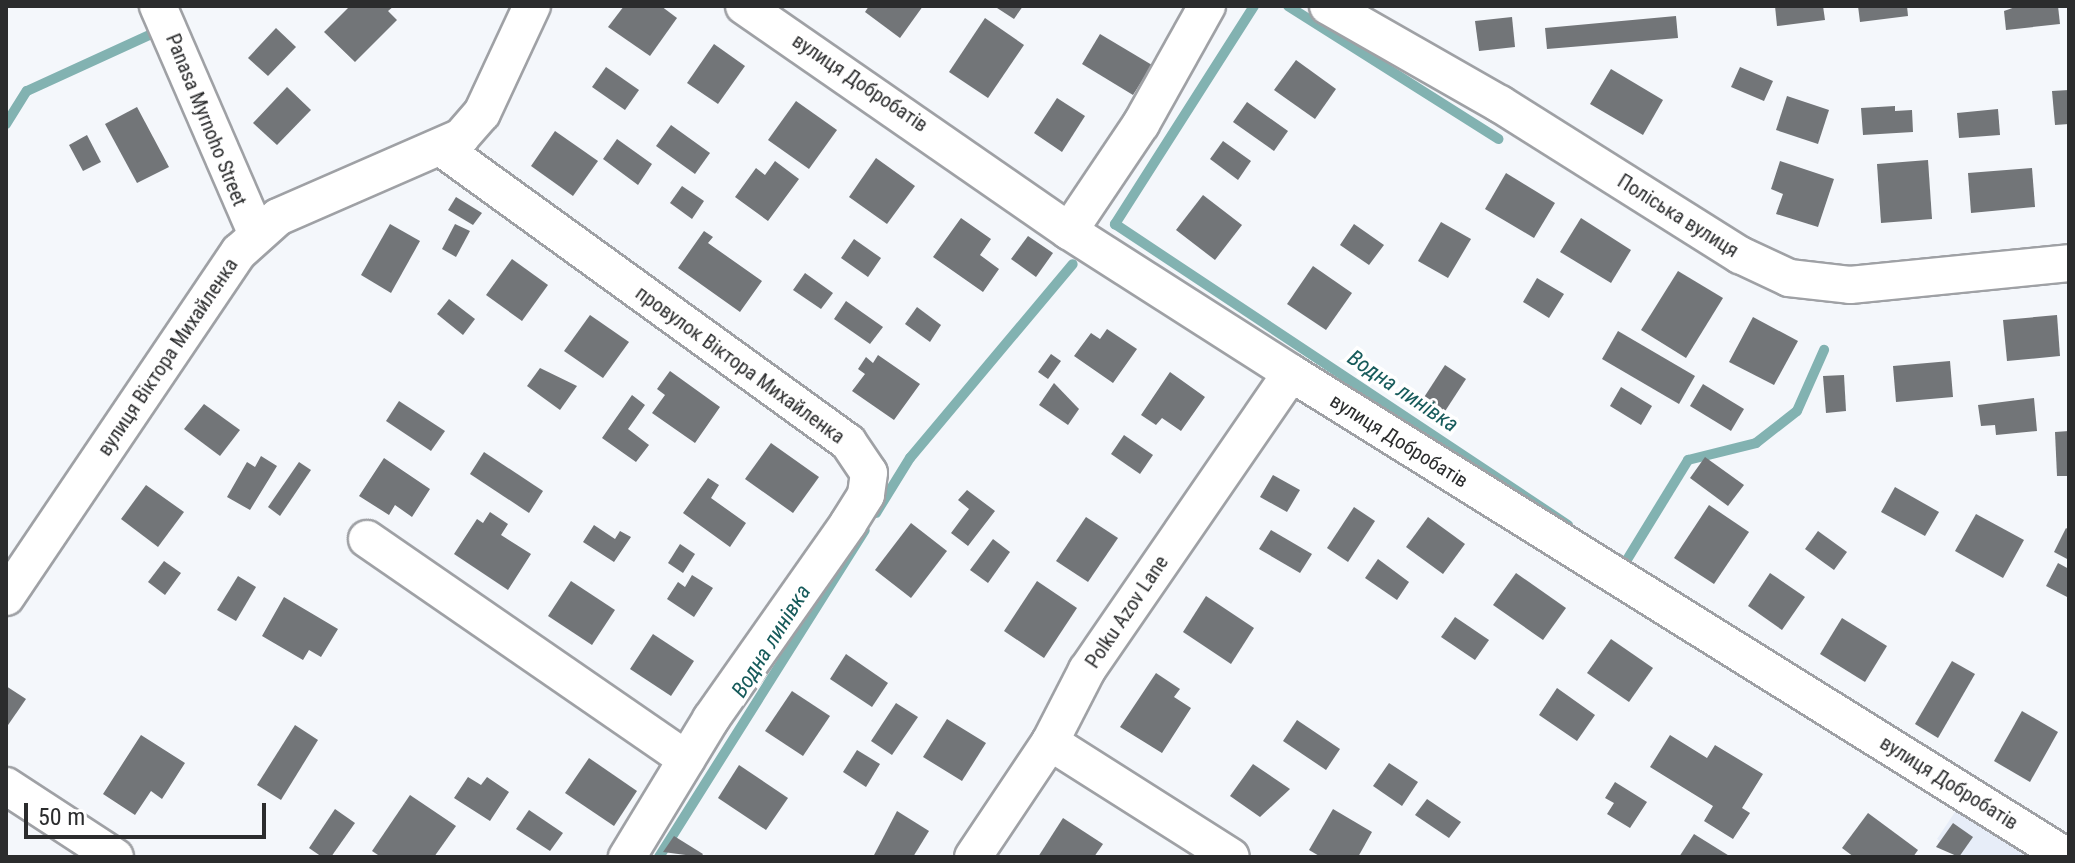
<!DOCTYPE html>
<html>
<head>
<meta charset="utf-8">
<style>
	body { margin:0 }
	#map { position:relative; width:2075px; height:863px; overflow:hidden; background:#f4f7fb; font-family:"Roboto Condensed",sans-serif }
	div>[style] { position:absolute }
	.built>* { inset:0; background:#e7edf8 }
	.stream>* { height:10px; margin:-5px; padding:0 5px; transform-origin:5px; border-radius:5px; background:#82b2b1 }
	.building>* { inset:0; background:#727578 }
	.roads { filter:drop-shadow(2px 0 #9fa1a5) drop-shadow(-2px 0 #9fa1a5) drop-shadow(0 2px #9fa1a5) drop-shadow(0 -2px #9fa1a5) }
	.street>* { height:36px; margin:-18px; padding:0 18px; transform-origin:18px; border-radius:18px; background:#fff }
	span { translate:-50% -50%; white-space:nowrap; text-align:center; line-height:1.15; -webkit-text-stroke:7px #fff; paint-order:stroke }
	.street-label { font-size:20px; color:#2b2c2d }
	.water-label { font-size:22px; color:#175b5b; font-style:italic }
	.frame { position:absolute; inset:0; border:8px solid #2b2c2d; pointer-events:none }
	.scale { position:absolute; left:24px; top:803px; width:242px; height:36px; box-sizing:border-box; border:4px solid #2b2c2d; border-top:0; padding-left:10px; font-size:24px; line-height:28px; white-space:nowrap; color:#2b2c2d; -webkit-text-stroke:6px #fff; paint-order:stroke }
</style>
</head>
<body>
<div id="map">
	<div class="built">
		<div style="clip-path:polygon(1957px 809px,2029px 857px,1963px 857px,1937px 839px)"></div>
	</div>
	<div class="stream">
		<div style="left:1254px;top:6px;width:259px;rotate:122.5deg"></div>
		<div style="left:1115px;top:224px;width:544px;rotate:33.6deg"></div>
		<div style="left:1288px;top:6px;width:249px;rotate:32.3deg"></div>
		<div style="left:6px;top:124px;width:39px;rotate:-58deg"></div>
		<div style="left:27px;top:91px;width:146px;rotate:-24.6deg"></div>
		<div style="left:876px;top:513px;width:65px;rotate:-58.3deg"></div>
		<div style="left:910px;top:458px;width:253px;rotate:-50deg"></div>
		<div style="left:1618px;top:558px;width:9px;rotate:36deg"></div>
		<div style="left:1625px;top:563px;width:121px;rotate:-58.5deg"></div>
		<div style="left:1688px;top:460px;width:70px;rotate:-14deg"></div>
		<div style="left:1756px;top:443px;width:52px;rotate:-38deg"></div>
		<div style="left:1797px;top:411px;width:67px;rotate:-66.1deg"></div>
		<div style="left:659px;top:857px;width:386px;rotate:-57.8deg"></div>
	</div>
	<div class="building">
		<div style="clip-path:polygon(350px 6px,394px 6px,388px 11px,397px 20px,355px 62px,324px 32px)"></div>
		<div style="clip-path:polygon(624px 6px,661px 6px,677px 18px,650px 56px,608px 27px)"></div>
		<div style="clip-path:polygon(869px 6px,923px 6px,900px 38px,865px 12px)"></div>
		<div style="clip-path:polygon(994px 6px,1023px 6px,1014px 19px)"></div>
		<div style="clip-path:polygon(1775px 6px,1823px 6px,1825px 20px,1777px 26px)"></div>
		<div style="clip-path:polygon(1858px 6px,1907px 6px,1908px 16px,1860px 22px)"></div>
		<div style="clip-path:polygon(2018px 6px,2058px 6px,2060px 24px,2006px 30px,2004px 11px)"></div>
		<div style="clip-path:polygon(1676px 16px,1678px 38px,1547px 49px,1545px 28px)"></div>
		<div style="clip-path:polygon(1512px 17px,1515px 47px,1479px 51px,1475px 21px)"></div>
		<div style="clip-path:polygon(985px 18px,1024px 45px,988px 98px,949px 72px)"></div>
		<div style="clip-path:polygon(276px 28px,296px 47px,268px 76px,248px 58px)"></div>
		<div style="clip-path:polygon(1100px 34px,1152px 65px,1133px 95px,1082px 64px)"></div>
		<div style="clip-path:polygon(714px 44px,745px 66px,718px 104px,687px 83px)"></div>
		<div style="clip-path:polygon(1296px 60px,1336px 89px,1315px 119px,1274px 90px)"></div>
		<div style="clip-path:polygon(606px 67px,639px 90px,625px 110px,592px 87px)"></div>
		<div style="clip-path:polygon(1740px 67px,1773px 81px,1764px 101px,1731px 87px)"></div>
		<div style="clip-path:polygon(1611px 69px,1663px 100px,1643px 135px,1590px 104px)"></div>
		<div style="clip-path:polygon(287px 87px,311px 110px,277px 145px,253px 123px)"></div>
		<div style="clip-path:polygon(2069px 90px,2069px 124px,2055px 125px,2052px 91px)"></div>
		<div style="clip-path:polygon(1787px 96px,1829px 110px,1818px 144px,1776px 130px)"></div>
		<div style="clip-path:polygon(1057px 98px,1085px 116px,1062px 152px,1034px 133px)"></div>
		<div style="clip-path:polygon(796px 101px,837px 130px,809px 169px,768px 140px)"></div>
		<div style="clip-path:polygon(1247px 102px,1288px 131px,1274px 151px,1233px 122px)"></div>
		<div style="clip-path:polygon(1895px 106px,1895px 111px,1912px 110px,1913px 132px,1863px 135px,1861px 108px)"></div>
		<div style="clip-path:polygon(137px 107px,169px 167px,137px 183px,105px 124px)"></div>
		<div style="clip-path:polygon(1998px 109px,2000px 135px,1959px 138px,1957px 113px)"></div>
		<div style="clip-path:polygon(671px 125px,710px 153px,695px 174px,656px 146px)"></div>
		<div style="clip-path:polygon(555px 131px,598px 161px,573px 196px,531px 166px)"></div>
		<div style="clip-path:polygon(87px 135px,101px 162px,83px 171px,69px 145px)"></div>
		<div style="clip-path:polygon(617px 139px,652px 164px,638px 185px,603px 159px)"></div>
		<div style="clip-path:polygon(1223px 141px,1251px 161px,1238px 180px,1210px 159px)"></div>
		<div style="clip-path:polygon(876px 158px,915px 186px,887px 224px,849px 197px)"></div>
		<div style="clip-path:polygon(1928px 160px,1932px 219px,1881px 223px,1877px 164px)"></div>
		<div style="clip-path:polygon(775px 161px,799px 179px,768px 221px,735px 197px,756px 168px,765px 175px)"></div>
		<div style="clip-path:polygon(1780px 161px,1834px 179px,1818px 227px,1776px 214px,1783px 194px,1771px 189px)"></div>
		<div style="clip-path:polygon(2032px 168px,2035px 207px,1971px 213px,1968px 173px)"></div>
		<div style="clip-path:polygon(1506px 173px,1555px 203px,1534px 238px,1485px 209px)"></div>
		<div style="clip-path:polygon(682px 186px,704px 201px,692px 219px,670px 203px)"></div>
		<div style="clip-path:polygon(1203px 195px,1242px 225px,1215px 260px,1176px 230px)"></div>
		<div style="clip-path:polygon(456px 197px,482px 213px,473px 225px,448px 210px)"></div>
		<div style="clip-path:polygon(961px 218px,991px 239px,980px 255px,999px 269px,983px 292px,933px 257px)"></div>
		<div style="clip-path:polygon(1581px 218px,1631px 250px,1611px 283px,1560px 252px)"></div>
		<div style="clip-path:polygon(1441px 222px,1471px 239px,1448px 278px,1418px 261px)"></div>
		<div style="clip-path:polygon(390px 224px,420px 241px,391px 293px,361px 275px)"></div>
		<div style="clip-path:polygon(455px 224px,470px 231px,456px 257px,442px 249px)"></div>
		<div style="clip-path:polygon(1354px 224px,1384px 245px,1369px 265px,1340px 245px)"></div>
		<div style="clip-path:polygon(704px 231px,713px 237px,708px 243px,762px 281px,740px 312px,678px 268px)"></div>
		<div style="clip-path:polygon(1028px 236px,1053px 253px,1036px 277px,1011px 259px)"></div>
		<div style="clip-path:polygon(854px 239px,881px 258px,868px 277px,841px 258px)"></div>
		<div style="clip-path:polygon(512px 259px,548px 285px,522px 321px,486px 295px)"></div>
		<div style="clip-path:polygon(1313px 266px,1352px 293px,1326px 330px,1287px 304px)"></div>
		<div style="clip-path:polygon(1678px 271px,1723px 298px,1686px 358px,1641px 330px)"></div>
		<div style="clip-path:polygon(805px 273px,833px 293px,821px 309px,793px 290px)"></div>
		<div style="clip-path:polygon(1537px 278px,1564px 294px,1549px 318px,1523px 302px)"></div>
		<div style="clip-path:polygon(449px 299px,475px 319px,463px 335px,437px 314px)"></div>
		<div style="clip-path:polygon(846px 301px,883px 327px,870px 344px,834px 319px)"></div>
		<div style="clip-path:polygon(917px 307px,941px 325px,930px 342px,905px 324px)"></div>
		<div style="clip-path:polygon(590px 315px,629px 342px,603px 378px,564px 351px)"></div>
		<div style="clip-path:polygon(2057px 315px,2060px 356px,2007px 361px,2003px 320px)"></div>
		<div style="clip-path:polygon(1753px 317px,1798px 341px,1774px 385px,1729px 362px)"></div>
		<div style="clip-path:polygon(1107px 329px,1137px 349px,1113px 383px,1074px 356px,1091px 333px,1100px 339px)"></div>
		<div style="clip-path:polygon(1618px 331px,1695px 376px,1679px 404px,1602px 359px)"></div>
		<div style="clip-path:polygon(1051px 354px,1061px 361px,1048px 379px,1038px 372px)"></div>
		<div style="clip-path:polygon(878px 355px,920px 384px,894px 420px,852px 391px,865px 374px,858px 369px,866px 357px,873px 363px)"></div>
		<div style="clip-path:polygon(1950px 361px,1953px 397px,1896px 402px,1893px 366px)"></div>
		<div style="clip-path:polygon(1445px 365px,1466px 379px,1440px 419px,1419px 405px)"></div>
		<div style="clip-path:polygon(540px 368px,577px 386px,560px 410px,527px 386px)"></div>
		<div style="clip-path:polygon(670px 371px,720px 407px,695px 443px,652px 413px,665px 395px,657px 389px)"></div>
		<div style="clip-path:polygon(1170px 372px,1205px 397px,1181px 431px,1162px 418px,1156px 425px,1141px 415px)"></div>
		<div style="clip-path:polygon(1844px 375px,1846px 411px,1826px 413px,1823px 376px)"></div>
		<div style="clip-path:polygon(1054px 383px,1079px 409px,1068px 425px,1039px 405px)"></div>
		<div style="clip-path:polygon(1703px 384px,1744px 409px,1731px 431px,1690px 406px)"></div>
		<div style="clip-path:polygon(1621px 387px,1652px 406px,1641px 425px,1610px 406px)"></div>
		<div style="clip-path:polygon(632px 395px,645px 405px,628px 429px,649px 445px,636px 462px,602px 438px)"></div>
		<div style="clip-path:polygon(2034px 398px,2037px 431px,1996px 435px,1995px 425px,1981px 426px,1978px 405px)"></div>
		<div style="clip-path:polygon(399px 401px,445px 431px,431px 451px,386px 421px)"></div>
		<div style="clip-path:polygon(204px 404px,240px 430px,220px 456px,184px 429px)"></div>
		<div style="clip-path:polygon(2069px 431px,2069px 476px,2057px 476px,2055px 432px)"></div>
		<div style="clip-path:polygon(1124px 435px,1153px 455px,1140px 474px,1111px 454px)"></div>
		<div style="clip-path:polygon(771px 443px,819px 477px,793px 513px,745px 479px)"></div>
		<div style="clip-path:polygon(484px 452px,543px 491px,529px 513px,470px 474px)"></div>
		<div style="clip-path:polygon(261px 456px,277px 466px,250px 510px,227px 497px,247px 462px,255px 467px)"></div>
		<div style="clip-path:polygon(1705px 457px,1744px 485px,1728px 506px,1690px 478px)"></div>
		<div style="clip-path:polygon(384px 458px,430px 489px,412px 517px,395px 505px,389px 515px,359px 496px)"></div>
		<div style="clip-path:polygon(299px 462px,311px 470px,280px 516px,268px 507px)"></div>
		<div style="clip-path:polygon(1273px 475px,1300px 490px,1287px 512px,1260px 497px)"></div>
		<div style="clip-path:polygon(708px 478px,719px 485px,711px 498px,746px 523px,730px 547px,683px 513px)"></div>
		<div style="clip-path:polygon(146px 485px,184px 512px,158px 547px,121px 519px)"></div>
		<div style="clip-path:polygon(1895px 487px,1939px 512px,1925px 536px,1881px 512px)"></div>
		<div style="clip-path:polygon(967px 490px,995px 511px,968px 546px,951px 533px,969px 509px,958px 500px)"></div>
		<div style="clip-path:polygon(1709px 505px,1749px 532px,1714px 584px,1674px 558px)"></div>
		<div style="clip-path:polygon(1354px 507px,1375px 521px,1348px 562px,1327px 548px)"></div>
		<div style="clip-path:polygon(490px 512px,508px 524px,501px 535px,531px 554px,508px 590px,454px 554px,477px 519px,483px 523px)"></div>
		<div style="clip-path:polygon(1976px 514px,2024px 540px,2003px 578px,1955px 551px)"></div>
		<div style="clip-path:polygon(1086px 517px,1118px 538px,1088px 582px,1056px 561px)"></div>
		<div style="clip-path:polygon(1428px 517px,1465px 544px,1443px 574px,1406px 547px)"></div>
		<div style="clip-path:polygon(911px 523px,947px 551px,911px 598px,875px 570px)"></div>
		<div style="clip-path:polygon(594px 525px,615px 539px,620px 531px,631px 537px,614px 562px,583px 542px)"></div>
		<div style="clip-path:polygon(2066px 528px,2069px 530px,2069px 560px,2054px 552px)"></div>
		<div style="clip-path:polygon(1271px 530px,1312px 554px,1300px 573px,1259px 549px)"></div>
		<div style="clip-path:polygon(1818px 531px,1847px 552px,1834px 570px,1805px 549px)"></div>
		<div style="clip-path:polygon(993px 539px,1010px 552px,988px 583px,970px 570px)"></div>
		<div style="clip-path:polygon(680px 544px,695px 554px,683px 573px,668px 563px)"></div>
		<div style="clip-path:polygon(1378px 559px,1409px 582px,1397px 600px,1365px 578px)"></div>
		<div style="clip-path:polygon(164px 561px,181px 573px,165px 595px,148px 582px)"></div>
		<div style="clip-path:polygon(2058px 563px,2069px 569px,2069px 598px,2046px 586px)"></div>
		<div style="clip-path:polygon(1516px 573px,1566px 608px,1543px 640px,1493px 605px)"></div>
		<div style="clip-path:polygon(1770px 573px,1805px 597px,1782px 630px,1748px 606px)"></div>
		<div style="clip-path:polygon(692px 575px,713px 588px,694px 617px,667px 599px,678px 582px,685px 587px)"></div>
		<div style="clip-path:polygon(238px 576px,256px 587px,236px 621px,217px 610px)"></div>
		<div style="clip-path:polygon(571px 581px,615px 610px,592px 645px,548px 616px)"></div>
		<div style="clip-path:polygon(1037px 581px,1077px 608px,1044px 658px,1004px 631px)"></div>
		<div style="clip-path:polygon(1206px 596px,1254px 628px,1231px 664px,1183px 632px)"></div>
		<div style="clip-path:polygon(284px 597px,338px 629px,321px 657px,309px 650px,303px 660px,262px 636px)"></div>
		<div style="clip-path:polygon(1455px 617px,1489px 640px,1475px 660px,1441px 637px)"></div>
		<div style="clip-path:polygon(1842px 618px,1887px 646px,1865px 682px,1820px 654px)"></div>
		<div style="clip-path:polygon(653px 634px,694px 661px,671px 696px,630px 669px)"></div>
		<div style="clip-path:polygon(1611px 639px,1653px 668px,1629px 702px,1587px 673px)"></div>
		<div style="clip-path:polygon(846px 654px,888px 683px,872px 707px,830px 679px)"></div>
		<div style="clip-path:polygon(1952px 661px,1975px 674px,1938px 738px,1915px 724px)"></div>
		<div style="clip-path:polygon(1156px 673px,1180px 689px,1174px 697px,1191px 708px,1162px 753px,1120px 727px)"></div>
		<div style="clip-path:polygon(6px 686px,26px 699px,6px 728px)"></div>
		<div style="clip-path:polygon(1557px 688px,1595px 715px,1577px 741px,1539px 715px)"></div>
		<div style="clip-path:polygon(792px 691px,830px 716px,803px 756px,765px 731px)"></div>
		<div style="clip-path:polygon(896px 703px,918px 717px,892px 755px,871px 741px)"></div>
		<div style="clip-path:polygon(2022px 711px,2058px 732px,2030px 782px,1994px 761px)"></div>
		<div style="clip-path:polygon(947px 719px,986px 743px,962px 781px,923px 757px)"></div>
		<div style="clip-path:polygon(1297px 720px,1340px 749px,1326px 770px,1283px 741px)"></div>
		<div style="clip-path:polygon(295px 725px,318px 740px,281px 800px,257px 785px)"></div>
		<div style="clip-path:polygon(141px 735px,185px 763px,162px 799px,151px 791px,135px 815px,103px 794px)"></div>
		<div style="clip-path:polygon(1670px 735px,1707px 758px,1715px 745px,1763px 774px,1742px 808px,1750px 813px,1733px 839px,1704px 821px,1713px 806px,1650px 767px)"></div>
		<div style="clip-path:polygon(857px 750px,880px 764px,866px 787px,843px 772px)"></div>
		<div style="clip-path:polygon(589px 758px,637px 791px,614px 826px,565px 793px)"></div>
		<div style="clip-path:polygon(1389px 763px,1418px 782px,1402px 806px,1373px 786px)"></div>
		<div style="clip-path:polygon(1253px 764px,1290px 789px,1260px 817px,1230px 796px)"></div>
		<div style="clip-path:polygon(739px 765px,788px 798px,766px 830px,718px 798px)"></div>
		<div style="clip-path:polygon(468px 777px,481px 785px,487px 777px,509px 792px,490px 821px,454px 798px)"></div>
		<div style="clip-path:polygon(1615px 782px,1647px 802px,1630px 828px,1607px 814px,1614px 803px,1605px 798px)"></div>
		<div style="clip-path:polygon(410px 795px,456px 826px,434px 857px,381px 857px,372px 851px)"></div>
		<div style="clip-path:polygon(1427px 799px,1461px 822px,1449px 838px,1415px 815px)"></div>
		<div style="clip-path:polygon(335px 809px,355px 823px,331px 857px,322px 857px,309px 848px)"></div>
		<div style="clip-path:polygon(1333px 809px,1372px 832px,1358px 857px,1321px 857px,1309px 850px)"></div>
		<div style="clip-path:polygon(529px 810px,563px 833px,550px 851px,516px 829px)"></div>
		<div style="clip-path:polygon(897px 811px,929px 831px,913px 857px,873px 857px)"></div>
		<div style="clip-path:polygon(1868px 813px,1918px 850px,1913px 857px,1854px 857px,1842px 848px)"></div>
		<div style="clip-path:polygon(1063px 818px,1103px 844px,1094px 857px,1038px 857px)"></div>
		<div style="clip-path:polygon(1953px 823px,1973px 837px,1959px 857px,1936px 847px)"></div>
		<div style="clip-path:polygon(1694px 834px,1731px 857px,1679px 857px)"></div>
		<div style="clip-path:polygon(674px 836px,703px 854px,701px 857px,663px 852px)"></div>
	</div>
	<div class="roads">
		<div class="street">
			<div style="left:158px;top:6px;width:247px;rotate:66.6deg"></div>
			<div style="left:744px;top:6px;width:395px;rotate:34.7deg"></div>
			<div style="left:1069px;top:231px;width:264px;rotate:32.6deg"></div>
			<div style="left:1291px;top:373px;width:915px;rotate:31.95deg"></div>
			<div style="left:1328px;top:6px;width:198px;rotate:29.7deg"></div>
			<div style="left:1500px;top:104px;width:284px;rotate:32.2deg"></div>
			<div style="left:1740px;top:255px;width:54px;rotate:25.1deg"></div>
			<div style="left:1789px;top:278px;width:61px;rotate:6.5deg"></div>
			<div style="left:1850px;top:285px;width:220px;rotate:-5.7deg"></div>
			<div style="left:443px;top:149px;width:500px;rotate:35.9deg"></div>
			<div style="left:848px;top:442px;width:37px;rotate:56deg"></div>
			<div style="left:869px;top:473px;width:22px;rotate:98deg"></div>
			<div style="left:866px;top:495px;width:34px;rotate:122deg"></div>
			<div style="left:848px;top:524px;width:238px;rotate:125.1deg"></div>
			<div style="left:711px;top:719px;width:162px;rotate:121.3deg"></div>
			<div style="left:1069px;top:231px;width:129px;rotate:-56.1deg"></div>
			<div style="left:1141px;top:124px;width:135px;rotate:-60.8deg"></div>
			<div style="left:367px;top:539px;width:388px;rotate:34.6deg"></div>
			<div style="left:6px;top:597px;width:416px;rotate:-56deg"></div>
			<div style="left:239px;top:252px;width:52px;rotate:-41.9deg"></div>
			<div style="left:278px;top:217px;width:200px;rotate:-23.6deg"></div>
			<div style="left:461px;top:137px;width:32px;rotate:-49deg"></div>
			<div style="left:482px;top:113px;width:118px;rotate:-65deg"></div>
			<div style="left:1050px;top:742px;width:214px;rotate:32.4deg"></div>
			<div style="left:6px;top:786px;width:130px;rotate:33.1deg"></div>
			<div style="left:973px;top:857px;width:138px;rotate:-56.2deg"></div>
			<div style="left:1050px;top:742px;width:81px;rotate:-62.8deg"></div>
			<div style="left:1087px;top:670px;width:360px;rotate:-55.5deg"></div>
		</div>
	</div>
	<div class="street-label">
		<span style="left:860px;top:83px;rotate:34deg">вулиця Добробатів</span>
		<span style="left:206px;top:120px;rotate:68deg">Panasa Myrnoho Street</span>
		<span style="left:1678px;top:216px;rotate:32deg">Поліська вулиця</span>
		<span style="left:168px;top:357px;rotate:-56deg">вулиця Віктора Михайленка</span>
		<span style="left:740px;top:365px;rotate:36deg">провулок Віктора Михайленка</span>
		<span style="left:1399px;top:441px;rotate:32deg">вулиця Добробатів</span>
		<span style="left:1127px;top:612px;rotate:-56deg">Polku Azov Lane</span>
		<span style="left:1949px;top:783px;rotate:32deg">вулиця Добробатів</span>
	</div>
	<div class="water-label">
		<span style="left:1403px;top:391px;rotate:34deg">Водна линівка</span>
		<span style="left:771px;top:641px;rotate:-58deg">Водна линівка</span>
	</div>
	<div class="frame"></div>
	<div class="scale">50 m</div>
</div>
</body>
</html>
